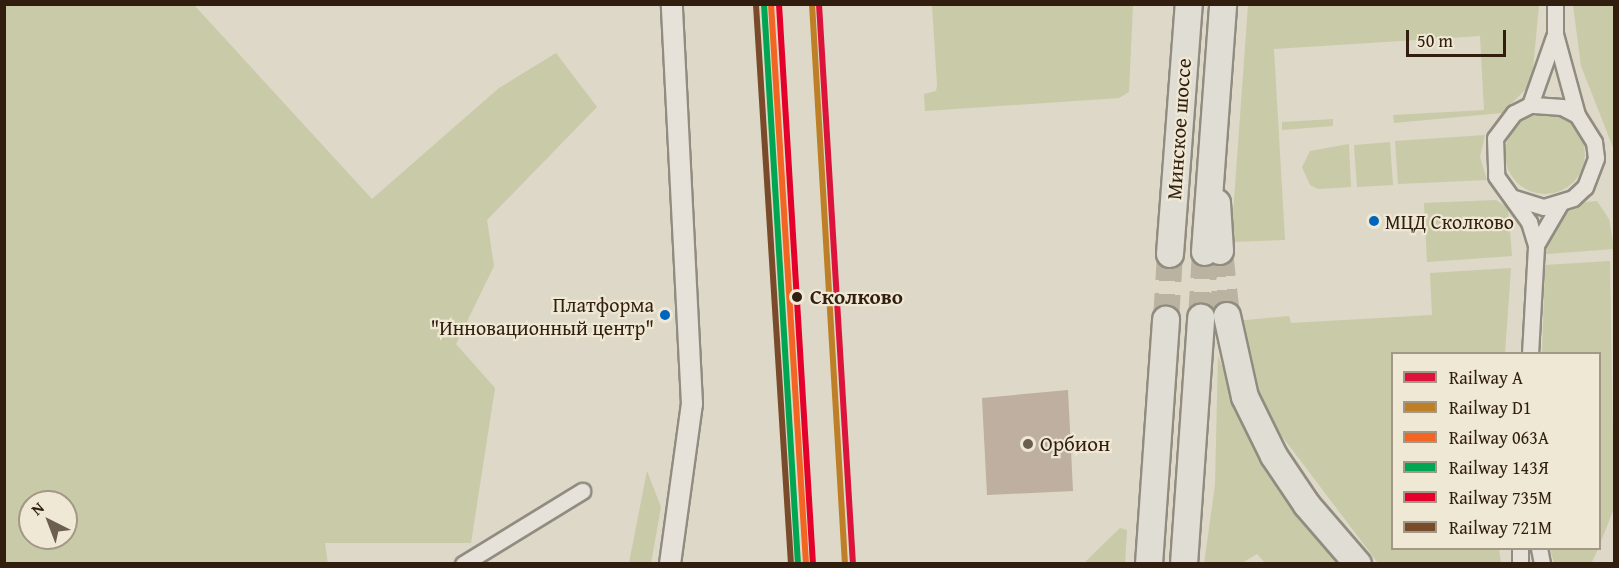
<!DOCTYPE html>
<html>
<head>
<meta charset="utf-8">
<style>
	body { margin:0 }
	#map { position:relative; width:1619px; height:568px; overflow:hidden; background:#ddd8c7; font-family:"Gentium Book Plus",serif }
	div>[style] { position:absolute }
	.green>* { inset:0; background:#c9caa8 }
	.round { border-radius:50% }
	.building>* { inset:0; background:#beafa0 }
	.primary-tunnel>* { height:26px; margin-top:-13px; transform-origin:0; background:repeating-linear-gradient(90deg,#bbb3a2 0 26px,transparent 0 39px) }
	.trunk-tunnel>* { height:26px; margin-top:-13px; transform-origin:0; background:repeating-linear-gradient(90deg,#bbb3a2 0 26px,transparent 0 39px) }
	.roads { filter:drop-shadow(2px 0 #918c80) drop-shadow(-2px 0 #918c80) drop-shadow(0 2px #918c80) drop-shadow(0 -2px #918c80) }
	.minor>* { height:15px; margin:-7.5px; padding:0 7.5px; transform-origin:7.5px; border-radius:7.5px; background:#e6e2da }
	.tertiary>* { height:20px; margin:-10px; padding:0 10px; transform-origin:10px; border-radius:10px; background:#e6e2da }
	.primary>* { height:26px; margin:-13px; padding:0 13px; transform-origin:13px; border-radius:13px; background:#e0ddd4 }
	.trunk>* { height:26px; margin:-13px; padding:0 13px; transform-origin:13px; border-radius:13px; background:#e0ddd4 }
	.rail-1>* { height:6px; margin:-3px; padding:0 3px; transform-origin:3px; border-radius:3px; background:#dc143c }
	.rail-2>* { height:6px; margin:-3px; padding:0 3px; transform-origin:3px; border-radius:3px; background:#be7f26 }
	.rail-3>* { height:6px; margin:-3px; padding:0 3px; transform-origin:3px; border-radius:3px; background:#f26522 }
	.rail-4>* { height:6px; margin:-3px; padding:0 3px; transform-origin:3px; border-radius:3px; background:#00a651 }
	.rail-5>* { height:6px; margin:-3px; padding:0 3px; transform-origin:3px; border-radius:3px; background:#e4002b }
	.rail-6>* { height:6px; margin:-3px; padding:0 3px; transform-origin:3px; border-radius:3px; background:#7a4b2a }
	.dots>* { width:16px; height:16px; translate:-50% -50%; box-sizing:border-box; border:3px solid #efe8d5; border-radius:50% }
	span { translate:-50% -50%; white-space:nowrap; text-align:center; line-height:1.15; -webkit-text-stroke:4.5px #efe8d5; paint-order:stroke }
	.bus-label { font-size:20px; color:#311e0f }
	.left { translate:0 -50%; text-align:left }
	.right { translate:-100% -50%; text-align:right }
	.street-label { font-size:21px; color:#311e0f }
	.stop-label { font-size:21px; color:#311e0f; font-weight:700 }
	.poi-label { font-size:21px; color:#311e0f }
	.frame { position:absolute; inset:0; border:6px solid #311e0f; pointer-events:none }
	.legend { position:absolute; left:1391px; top:352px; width:210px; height:198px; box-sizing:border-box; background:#efe8d5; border:2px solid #a39786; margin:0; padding:8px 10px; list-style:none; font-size:18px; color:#311e0f }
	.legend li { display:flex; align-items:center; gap:12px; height:30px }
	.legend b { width:30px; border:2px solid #a39786 }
	.north { position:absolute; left:18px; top:490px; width:60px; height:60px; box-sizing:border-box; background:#efe8d5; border:2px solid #a39786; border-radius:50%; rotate:318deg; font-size:16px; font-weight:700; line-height:24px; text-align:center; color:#311e0f }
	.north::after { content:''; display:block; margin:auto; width:21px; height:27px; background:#6d5f4f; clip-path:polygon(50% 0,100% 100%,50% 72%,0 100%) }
	.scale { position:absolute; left:1406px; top:30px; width:100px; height:27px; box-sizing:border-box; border:3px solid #311e0f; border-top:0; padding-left:8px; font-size:18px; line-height:21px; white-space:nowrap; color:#311e0f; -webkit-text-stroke:4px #efe8d5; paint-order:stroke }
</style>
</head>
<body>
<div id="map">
	<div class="green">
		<div style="clip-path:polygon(evenodd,4px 5px,194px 5px,372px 199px,499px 88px,556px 53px,597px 107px,487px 220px,494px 266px,456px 344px,495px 388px,471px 543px,325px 543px,328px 564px,5px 563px,4px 5px,30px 502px,66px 502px,66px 538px,30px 538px,30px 502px)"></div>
		<div style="clip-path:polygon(932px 5px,1133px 5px,1129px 92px,1119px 98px,925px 111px,924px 94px,936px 91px,937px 85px)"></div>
		<div style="clip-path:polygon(1248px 5px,1539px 5px,1533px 69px,1526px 89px,1502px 113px,1394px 123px,1393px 115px,1484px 110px,1480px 36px,1274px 49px,1285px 240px,1231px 242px)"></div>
		<div style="clip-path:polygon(1573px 5px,1614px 5px,1614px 150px,1581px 66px)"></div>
		<div class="round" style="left:1505px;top:114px;width:80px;height:80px"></div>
		<div style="clip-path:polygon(1333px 119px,1333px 126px,1282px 130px,1282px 122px)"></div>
		<div style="clip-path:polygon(1485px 135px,1480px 157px,1487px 180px,1398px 184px,1395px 141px)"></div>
		<div style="clip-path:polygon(1390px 142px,1393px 185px,1357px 187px,1354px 145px)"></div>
		<div style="clip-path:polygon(1349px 144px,1351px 187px,1318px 189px,1310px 185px,1302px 167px,1310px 151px)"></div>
		<div style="clip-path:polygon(1496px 200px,1508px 208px,1512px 256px,1427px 262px,1424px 203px)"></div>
		<div style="clip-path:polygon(1597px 201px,1609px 219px,1614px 249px,1546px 254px,1546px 237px,1560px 214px,1577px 203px)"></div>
		<div style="clip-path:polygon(1610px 261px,1614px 508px,1600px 544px,1600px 354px,1542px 353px,1545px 265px)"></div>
		<div style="clip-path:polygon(1511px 268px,1505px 353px,1392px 354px,1392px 548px,1499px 549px,1501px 563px,1378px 563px,1275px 427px,1251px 382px,1236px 321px,1289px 316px,1291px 323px,1432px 315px,1430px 273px)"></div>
		<div style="clip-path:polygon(1218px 356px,1253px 446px,1294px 504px,1345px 563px,1265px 563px,1257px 554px,1242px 563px,1204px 564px,1215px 485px)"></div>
		<div style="clip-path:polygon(647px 471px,661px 507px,651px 563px,629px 563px)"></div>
		<div style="clip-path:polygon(1120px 528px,1127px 530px,1125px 563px,1084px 563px)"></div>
		<div style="clip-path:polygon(1550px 549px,1550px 548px,1598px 549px,1591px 564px,1554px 563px)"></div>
	</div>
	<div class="building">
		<div style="clip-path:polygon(1068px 390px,1073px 491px,987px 495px,982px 398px)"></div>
	</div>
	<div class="primary-tunnel">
		<div style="left:1220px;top:251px;width:65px;rotate:83.9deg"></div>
	</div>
	<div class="trunk-tunnel">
		<div style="left:1201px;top:318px;width:66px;rotate:-86.5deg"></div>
		<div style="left:1166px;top:320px;width:66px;rotate:-86.5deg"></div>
	</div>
	<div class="roads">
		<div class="minor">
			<div style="left:1555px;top:4px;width:30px;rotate:90deg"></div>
			<div style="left:1555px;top:34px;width:84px;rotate:74.8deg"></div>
			<div style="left:1530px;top:105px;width:72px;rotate:-70.6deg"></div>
			<div style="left:1514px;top:198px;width:31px;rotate:17deg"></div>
			<div style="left:1544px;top:207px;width:30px;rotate:-17deg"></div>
			<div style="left:1573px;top:198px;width:16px;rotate:-43deg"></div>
			<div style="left:1585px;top:187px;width:31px;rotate:-69deg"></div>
			<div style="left:1596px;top:158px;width:16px;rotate:-97deg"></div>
			<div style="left:1594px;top:142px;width:32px;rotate:-122deg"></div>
			<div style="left:1577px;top:115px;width:17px;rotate:-152deg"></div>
			<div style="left:1562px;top:107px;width:32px;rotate:-176deg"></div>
			<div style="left:1530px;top:105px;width:18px;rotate:153deg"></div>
			<div style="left:1514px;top:113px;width:31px;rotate:127deg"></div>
			<div style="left:1495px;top:138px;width:38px;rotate:88deg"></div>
			<div style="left:1496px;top:176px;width:57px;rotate:54.3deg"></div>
			<div style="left:1529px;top:222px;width:24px;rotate:73deg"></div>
			<div style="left:1530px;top:354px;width:109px;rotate:-86.8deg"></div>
			<div style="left:1536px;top:245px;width:48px;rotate:-59.7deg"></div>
			<div style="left:1539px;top:548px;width:16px;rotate:79deg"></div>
			<div style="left:463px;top:564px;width:140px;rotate:-31.5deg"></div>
			<div style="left:1520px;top:564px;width:16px;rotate:-90deg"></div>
		</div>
		<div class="tertiary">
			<div style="left:670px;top:564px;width:162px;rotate:-82.2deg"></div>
			<div style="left:692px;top:404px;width:400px;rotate:-92.9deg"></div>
		</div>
		<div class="primary">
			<div style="left:1217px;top:203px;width:48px;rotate:86.4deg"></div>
			<div style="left:1227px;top:316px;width:83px;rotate:77.5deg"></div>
			<div style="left:1245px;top:397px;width:66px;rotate:63.8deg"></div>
			<div style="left:1274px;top:456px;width:59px;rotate:56deg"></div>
			<div style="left:1307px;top:505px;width:78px;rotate:49.2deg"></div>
		</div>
		<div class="trunk">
			<div style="left:1205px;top:252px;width:249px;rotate:-85.8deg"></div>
			<div style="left:1170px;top:254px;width:251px;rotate:-85.7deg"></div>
			<div style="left:1149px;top:564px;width:245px;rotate:-86deg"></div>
			<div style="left:1184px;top:564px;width:247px;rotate:-86deg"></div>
		</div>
	</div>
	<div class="rail-1">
		<div style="left:819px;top:4px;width:561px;rotate:86.53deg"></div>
	</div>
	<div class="rail-2">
		<div style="left:812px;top:4px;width:561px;rotate:86.63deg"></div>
	</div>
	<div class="rail-3">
		<div style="left:771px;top:4px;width:561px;rotate:86.42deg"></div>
	</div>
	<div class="rail-4">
		<div style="left:764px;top:4px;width:561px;rotate:86.53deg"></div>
	</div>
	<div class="rail-5">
		<div style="left:779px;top:4px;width:561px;rotate:86.53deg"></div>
	</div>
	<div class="rail-6">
		<div style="left:756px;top:5px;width:560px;rotate:86.42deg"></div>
	</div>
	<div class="dots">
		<div style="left:1374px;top:221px;background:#0065bd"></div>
		<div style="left:797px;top:297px;background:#311e0f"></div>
		<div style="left:665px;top:315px;background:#0065bd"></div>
		<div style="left:1028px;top:444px;background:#6d5f4f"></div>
	</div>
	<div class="bus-label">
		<span class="left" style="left:1385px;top:221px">МЦД Сколково</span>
		<span class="right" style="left:654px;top:316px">Платформа<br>"Инновационный центр"</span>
	</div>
	<div class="street-label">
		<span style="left:1179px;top:129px;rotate:-86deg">Минское шоссе</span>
	</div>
	<div class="stop-label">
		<span class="left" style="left:810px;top:297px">Сколково</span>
	</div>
	<div class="poi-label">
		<span class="left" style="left:1040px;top:444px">Орбион</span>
	</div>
	<div class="frame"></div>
	<ul class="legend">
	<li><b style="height:8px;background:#dc143c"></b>Railway A</li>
	<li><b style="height:8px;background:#be7f26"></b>Railway D1</li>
	<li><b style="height:8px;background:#f26522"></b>Railway 063А</li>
	<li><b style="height:8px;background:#00a651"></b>Railway 143Я</li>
	<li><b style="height:8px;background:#e4002b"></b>Railway 735М</li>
	<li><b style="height:8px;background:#7a4b2a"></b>Railway 721М</li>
	</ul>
	<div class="north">N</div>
	<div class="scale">50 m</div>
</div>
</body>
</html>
